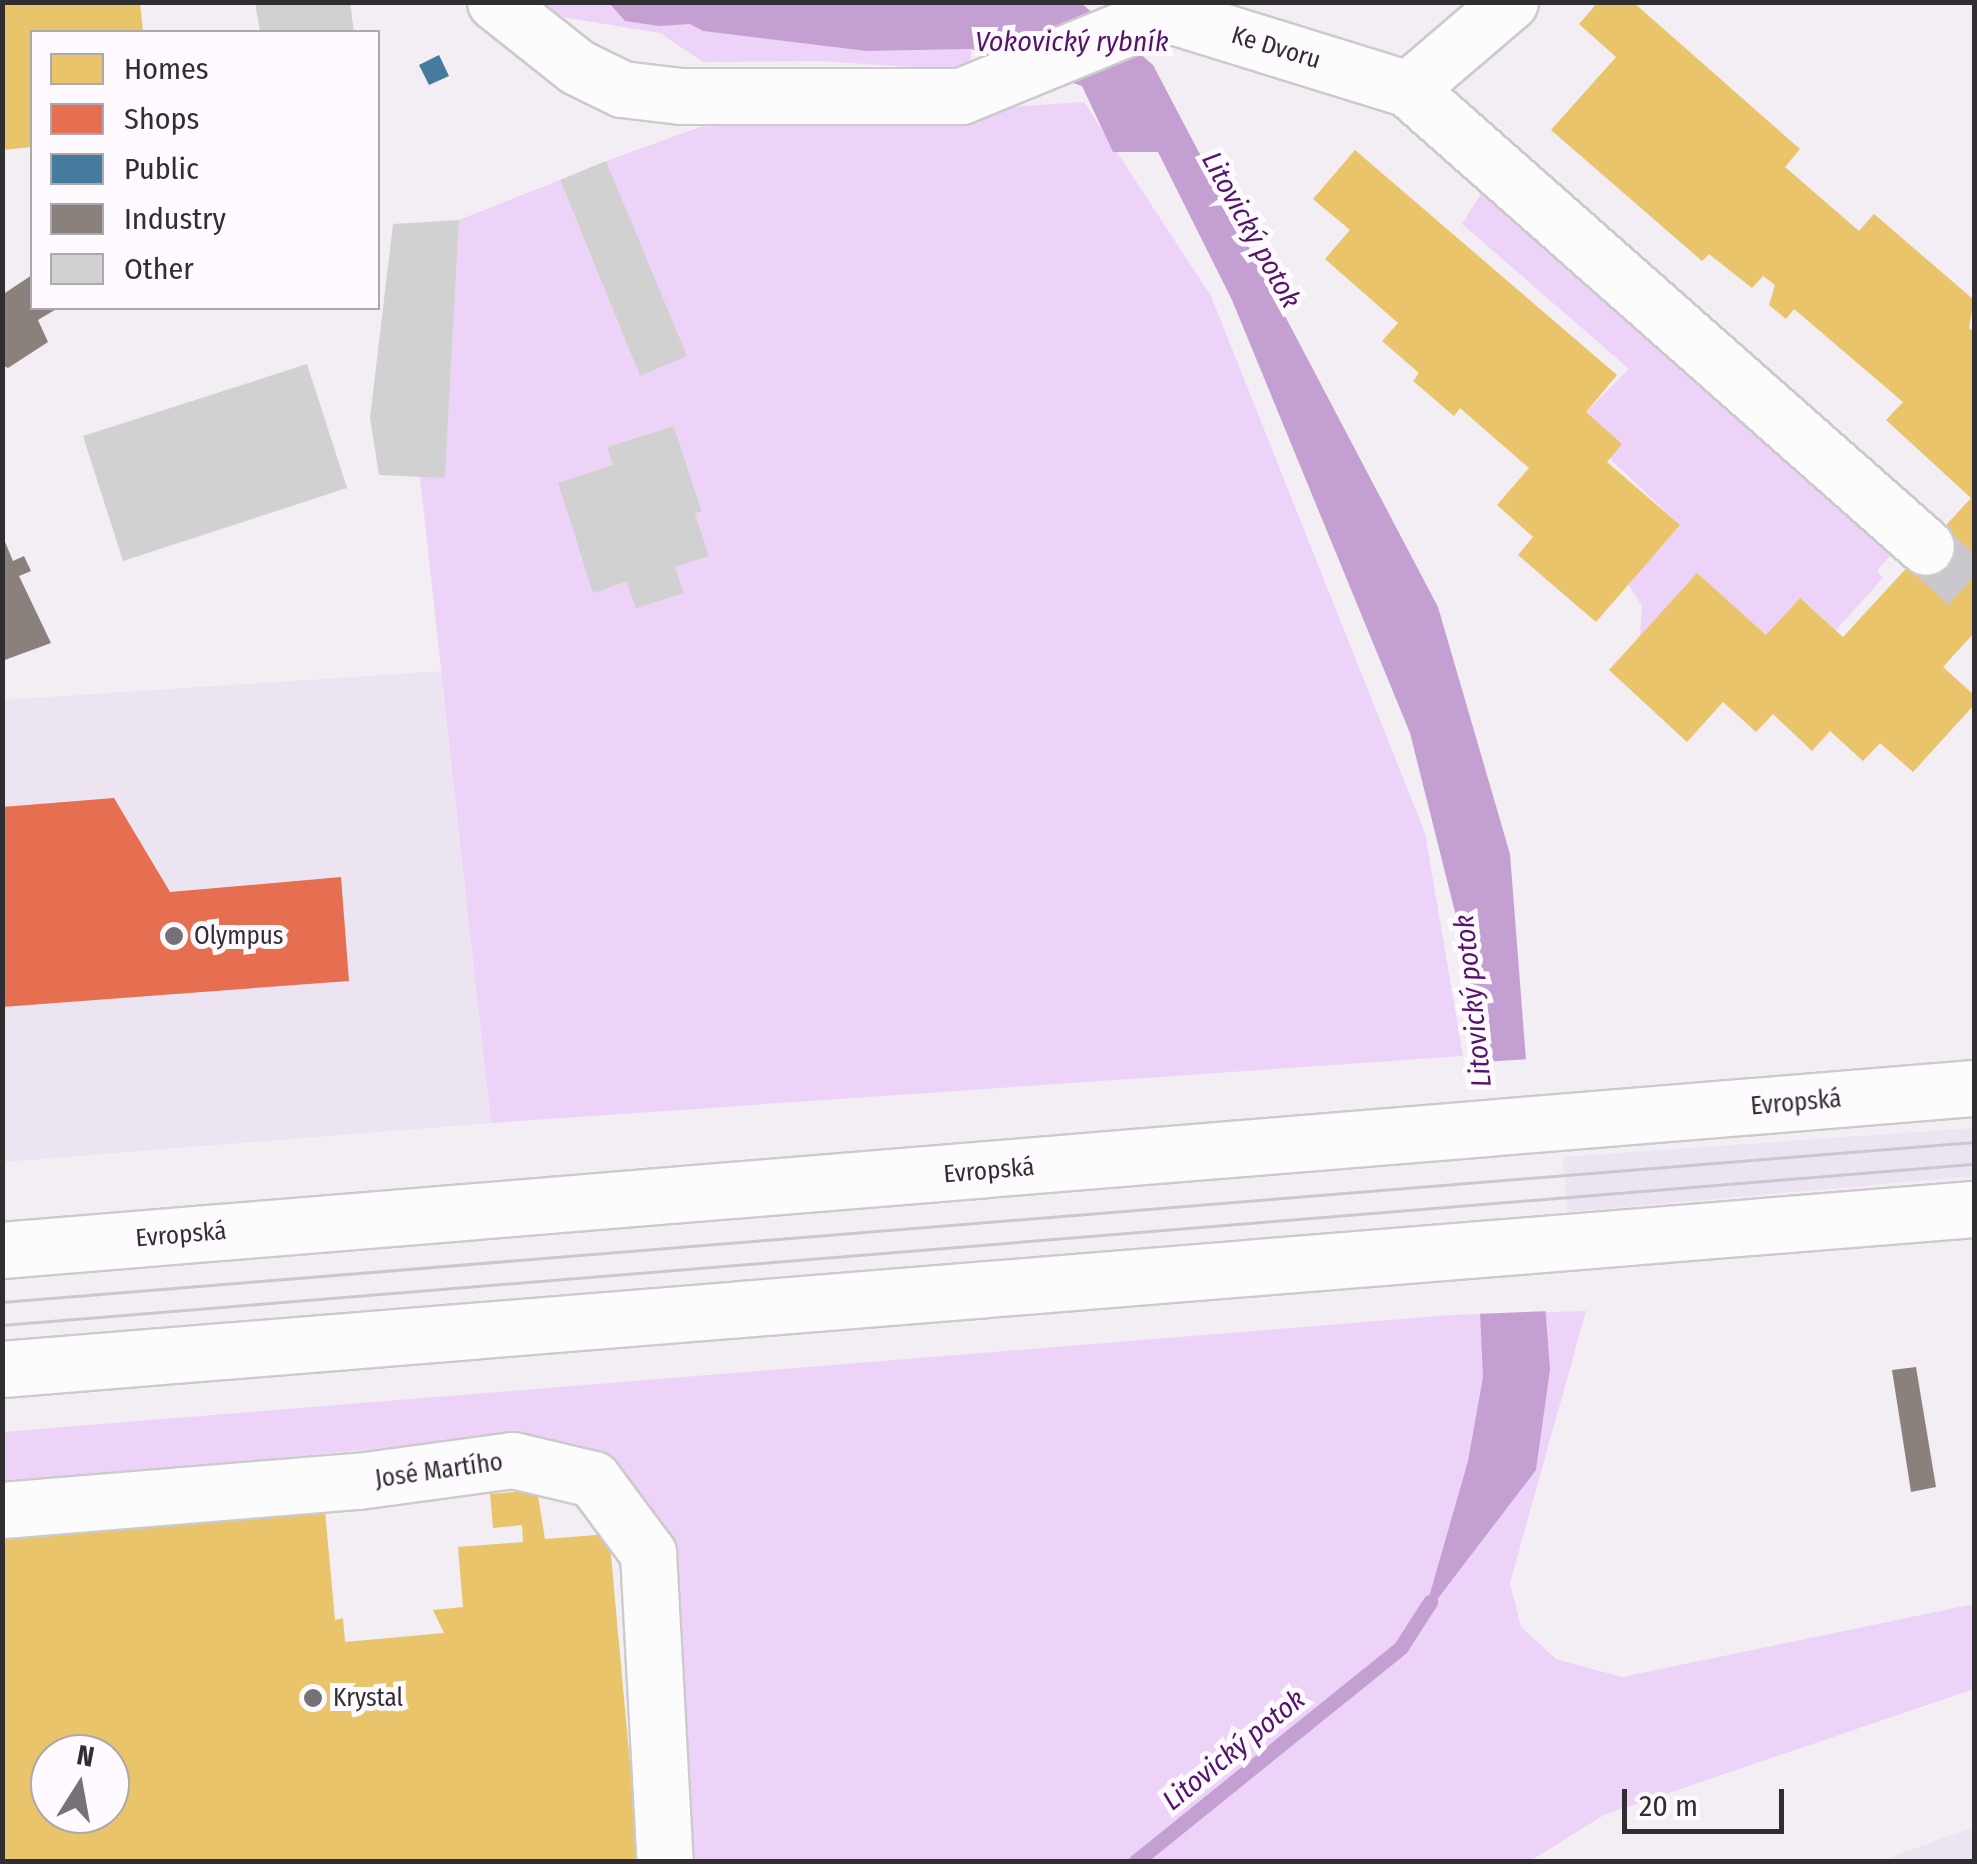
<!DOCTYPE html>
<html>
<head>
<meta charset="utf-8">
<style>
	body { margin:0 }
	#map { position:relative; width:1977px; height:1864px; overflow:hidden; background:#f2eef4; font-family:"Fira Sans Condensed",sans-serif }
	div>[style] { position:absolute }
	.built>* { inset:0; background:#ede4f1 }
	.green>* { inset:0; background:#eed3f8 }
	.water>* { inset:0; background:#c49fd2 }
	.pier>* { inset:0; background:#f2eef4 }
	.homes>* { inset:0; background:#e9c46a }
	.shops>* { inset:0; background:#e76f51 }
	.public>* { inset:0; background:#457b9d }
	.industry>* { inset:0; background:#8a817c }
	.stream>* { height:15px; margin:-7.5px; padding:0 7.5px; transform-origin:7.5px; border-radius:7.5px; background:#c49fd2 }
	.building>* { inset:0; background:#d2d1d2 }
	.minor-tunnel>* { height:55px; margin-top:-27.5px; transform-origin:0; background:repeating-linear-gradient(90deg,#cbc8cd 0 55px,transparent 0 83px) }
	.roads { filter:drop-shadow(2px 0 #cdcace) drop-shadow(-2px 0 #cdcace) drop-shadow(0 2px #cdcace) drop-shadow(0 -2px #cdcace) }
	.minor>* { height:55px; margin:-27.5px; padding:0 27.5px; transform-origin:27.5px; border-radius:27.5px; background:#fdfcfd }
	.major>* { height:55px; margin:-27.5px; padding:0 27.5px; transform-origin:27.5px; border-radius:27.5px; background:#fdfcfd }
	.tram>* { height:2.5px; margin:-1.25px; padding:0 1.25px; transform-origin:1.25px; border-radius:1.25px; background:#cac9ca }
	.dots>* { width:28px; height:28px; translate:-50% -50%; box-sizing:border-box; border:5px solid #fefaff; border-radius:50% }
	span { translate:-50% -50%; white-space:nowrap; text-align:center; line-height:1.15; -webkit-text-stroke:10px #fefaff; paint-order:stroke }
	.street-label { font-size:25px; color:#312e32 }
	.poi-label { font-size:25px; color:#312e32 }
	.left { translate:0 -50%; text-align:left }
	.water-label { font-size:28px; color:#56136a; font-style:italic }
	.frame { position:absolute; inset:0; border:5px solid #312e32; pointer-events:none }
	.legend { position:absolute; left:30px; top:30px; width:350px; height:280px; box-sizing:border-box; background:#fefaff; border:2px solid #aca8ad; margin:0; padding:12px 18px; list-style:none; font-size:30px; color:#312e32 }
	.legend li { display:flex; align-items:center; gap:20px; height:50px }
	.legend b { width:50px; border:2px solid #aca8ad }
	.north { position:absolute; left:30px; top:1734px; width:100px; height:100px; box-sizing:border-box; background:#fefaff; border:2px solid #aca8ad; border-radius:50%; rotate:11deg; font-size:28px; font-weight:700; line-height:40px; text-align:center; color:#312e32 }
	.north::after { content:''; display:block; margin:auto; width:35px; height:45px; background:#757176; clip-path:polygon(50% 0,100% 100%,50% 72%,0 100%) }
	.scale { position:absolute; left:1622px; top:1789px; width:162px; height:45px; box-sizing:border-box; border:5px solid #312e32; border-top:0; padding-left:12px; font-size:30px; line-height:35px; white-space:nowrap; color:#312e32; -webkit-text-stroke:8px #fefaff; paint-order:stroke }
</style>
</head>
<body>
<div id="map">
	<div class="built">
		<div style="clip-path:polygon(443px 671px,491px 1123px,3px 1162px,3px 700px)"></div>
		<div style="clip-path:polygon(1974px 1128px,1974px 1176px,1567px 1212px,1563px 1157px)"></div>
		<div style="clip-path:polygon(1974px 1828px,1974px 1861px,1881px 1861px,1946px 1837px)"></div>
	</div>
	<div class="green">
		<div style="clip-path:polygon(540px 3px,609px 3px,625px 21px,690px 24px,703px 31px,866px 51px,971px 49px,971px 71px,819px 61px,703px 62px,660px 33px,544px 14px)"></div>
		<div style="clip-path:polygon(evenodd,1084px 102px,1211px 296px,1425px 833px,1463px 1056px,491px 1123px,420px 477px,445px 477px,459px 220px,560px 180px,640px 376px,606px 161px,700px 127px,1084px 102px,674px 426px,702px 510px,695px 513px,708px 555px,675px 567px,683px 593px,636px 607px,626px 582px,593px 592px,613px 465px,608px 447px,674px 426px)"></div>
		<div style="clip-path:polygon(1481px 194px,1794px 396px,1907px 493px,1902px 500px,1923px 518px,1877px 571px,1883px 578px,1836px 630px,1800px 598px,1766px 635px,1697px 574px,1640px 636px,1642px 606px,1628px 584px,1680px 525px,1609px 458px,1586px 412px,1629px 369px,1462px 224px)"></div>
		<div style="clip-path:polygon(1586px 1311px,1510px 1583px,1521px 1627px,1556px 1659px,1622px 1677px,1974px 1604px,1974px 1689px,1604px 1815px,1530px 1861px,689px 1861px,675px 1541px,607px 1461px,520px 1435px,3px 1484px,3px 1432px,1451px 1315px)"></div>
	</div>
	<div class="water">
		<div style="clip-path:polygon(1080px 2px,1153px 65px,1438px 607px,1510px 854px,1550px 1369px,1536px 1470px,1423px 1618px,1468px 1461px,1483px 1377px,1463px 944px,1410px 733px,1232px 300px,1158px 152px,1113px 152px,1082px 86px,971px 49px,866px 51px,703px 31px,690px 24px,659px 26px,625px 21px,609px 3px)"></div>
	</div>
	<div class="pier">
		<div style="clip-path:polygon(1531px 1059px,1550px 1311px,1476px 1314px,1467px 1063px)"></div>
	</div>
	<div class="homes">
		<div style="clip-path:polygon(2px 2px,140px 2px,143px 32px,32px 32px,32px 147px,2px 150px)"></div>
		<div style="clip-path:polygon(1598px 2px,1633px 2px,1800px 149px,1785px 167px,1859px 231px,1874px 214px,1974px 300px,1969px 328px,1974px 332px,1974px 633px,1943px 667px,1974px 695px,1974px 705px,1913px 772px,1880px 743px,1863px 761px,1830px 731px,1812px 751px,1773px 714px,1756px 732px,1723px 702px,1687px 742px,1609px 670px,1697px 573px,1766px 635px,1800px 598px,1843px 637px,1971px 498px,1886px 420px,1903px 402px,1794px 309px,1786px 319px,1769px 305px,1775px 285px,1763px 276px,1752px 288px,1709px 254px,1702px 261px,1551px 130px,1616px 57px,1579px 24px)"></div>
		<div style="clip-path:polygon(1355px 150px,1617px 375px,1586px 412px,1622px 444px,1607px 462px,1680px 525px,1596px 622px,1518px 555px,1533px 537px,1497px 505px,1529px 468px,1460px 408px,1454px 416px,1413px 381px,1419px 373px,1382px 341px,1398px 323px,1325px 259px,1350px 230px,1313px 199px)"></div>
		<div style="clip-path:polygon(evenodd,537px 1490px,545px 1539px,609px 1534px,639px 1862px,2px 1862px,2px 1540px,325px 1511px,335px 1620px,343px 1618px,345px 1642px,444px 1633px,433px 1610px,463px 1607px,458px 1547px,523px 1542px,522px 1525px,493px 1528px,490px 1494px,537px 1490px,50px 1754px,110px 1754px,110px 1814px,50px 1814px,50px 1754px)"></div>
	</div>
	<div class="shops">
		<div style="clip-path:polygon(114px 798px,170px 892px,341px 877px,349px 981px,2px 1007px,2px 807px)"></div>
	</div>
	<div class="public">
		<div style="clip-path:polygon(439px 55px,449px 76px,429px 85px,419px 65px)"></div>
	</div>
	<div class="industry">
		<div style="clip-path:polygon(32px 275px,32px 308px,58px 308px,38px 320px,48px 342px,8px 368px,2px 365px,2px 295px)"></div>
		<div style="clip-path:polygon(3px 537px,13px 561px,24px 556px,31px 571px,19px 576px,51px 643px,2px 661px)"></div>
		<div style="clip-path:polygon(1916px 1367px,1936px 1487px,1911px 1492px,1892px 1370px)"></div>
	</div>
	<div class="stream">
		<div style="left:1135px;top:1862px;width:342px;rotate:-38.9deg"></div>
		<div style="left:1401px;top:1647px;width:54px;rotate:-57.2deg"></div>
	</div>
	<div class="building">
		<div style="clip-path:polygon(255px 2px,350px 2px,354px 32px,260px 32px)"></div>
		<div style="clip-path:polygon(606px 161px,687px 356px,640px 376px,560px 180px)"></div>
		<div style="clip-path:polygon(459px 220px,445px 478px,379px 475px,370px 418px,393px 224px)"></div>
		<div style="clip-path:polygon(307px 364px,347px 488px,123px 561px,83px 436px)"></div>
		<div style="clip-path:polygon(674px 426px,702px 511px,695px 513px,709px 556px,675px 567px,684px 593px,636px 608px,626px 582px,593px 593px,558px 483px,613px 465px,607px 447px)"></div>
	</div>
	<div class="minor-tunnel">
		<div style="left:1926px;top:547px;width:64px;rotate:41.9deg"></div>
	</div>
	<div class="roads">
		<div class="minor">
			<div style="left:495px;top:2px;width:105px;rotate:38.4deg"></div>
			<div style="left:577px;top:67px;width:50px;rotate:26.1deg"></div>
			<div style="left:622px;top:89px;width:59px;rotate:6.8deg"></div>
			<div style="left:681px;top:96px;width:280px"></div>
			<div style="left:961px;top:96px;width:218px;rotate:-22.3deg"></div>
			<div style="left:1163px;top:13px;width:257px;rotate:17.2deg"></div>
			<div style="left:1408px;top:89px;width:691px;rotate:41.48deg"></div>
			<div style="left:1408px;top:89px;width:134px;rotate:-40.5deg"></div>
			<div style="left:2px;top:1510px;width:357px;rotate:-4.7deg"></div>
			<div style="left:358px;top:1481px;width:156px;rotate:-7.7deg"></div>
			<div style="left:513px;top:1460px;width:82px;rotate:13.4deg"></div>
			<div style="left:593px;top:1479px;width:92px;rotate:53.4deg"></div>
			<div style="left:648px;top:1553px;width:309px;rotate:86.9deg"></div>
		</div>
		<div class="major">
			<div style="left:2px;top:1250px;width:1979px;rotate:-4.7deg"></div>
			<div style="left:2px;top:1369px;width:1978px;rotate:-4.64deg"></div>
		</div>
	</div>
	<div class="tram">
		<div style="left:2px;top:1302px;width:1978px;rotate:-4.64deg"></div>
		<div style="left:2px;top:1325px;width:1979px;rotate:-4.67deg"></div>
	</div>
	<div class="dots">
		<div style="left:174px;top:936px;background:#757176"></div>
		<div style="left:313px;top:1698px;background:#757176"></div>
	</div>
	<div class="street-label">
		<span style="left:1276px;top:48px;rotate:17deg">Ke Dvoru</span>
		<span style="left:1796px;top:1103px;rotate:-5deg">Evropská</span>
		<span style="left:989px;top:1171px;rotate:-5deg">Evropská</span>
		<span style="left:181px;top:1235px;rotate:-5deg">Evropská</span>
		<span style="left:439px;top:1471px;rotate:-8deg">José Martího</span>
	</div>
	<div class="poi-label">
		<span class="left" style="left:194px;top:936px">Olympus</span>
		<span class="left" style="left:333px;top:1698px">Krystal</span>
	</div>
	<div class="water-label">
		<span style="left:1072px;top:42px">Vokovický rybník</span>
		<span style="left:1251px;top:230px;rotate:61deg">Litovický potok</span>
		<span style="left:1473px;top:1001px;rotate:-96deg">Litovický potok</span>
		<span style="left:1234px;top:1750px;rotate:-39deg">Litovický potok</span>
	</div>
	<div class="frame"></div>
	<ul class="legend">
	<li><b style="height:28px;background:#e9c46a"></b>Homes</li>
	<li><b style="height:28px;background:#e76f51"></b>Shops</li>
	<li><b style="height:28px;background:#457b9d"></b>Public</li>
	<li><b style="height:28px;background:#8a817c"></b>Industry</li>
	<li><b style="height:28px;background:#d2d1d2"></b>Other</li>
	</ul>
	<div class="north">N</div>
	<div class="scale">20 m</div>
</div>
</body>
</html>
